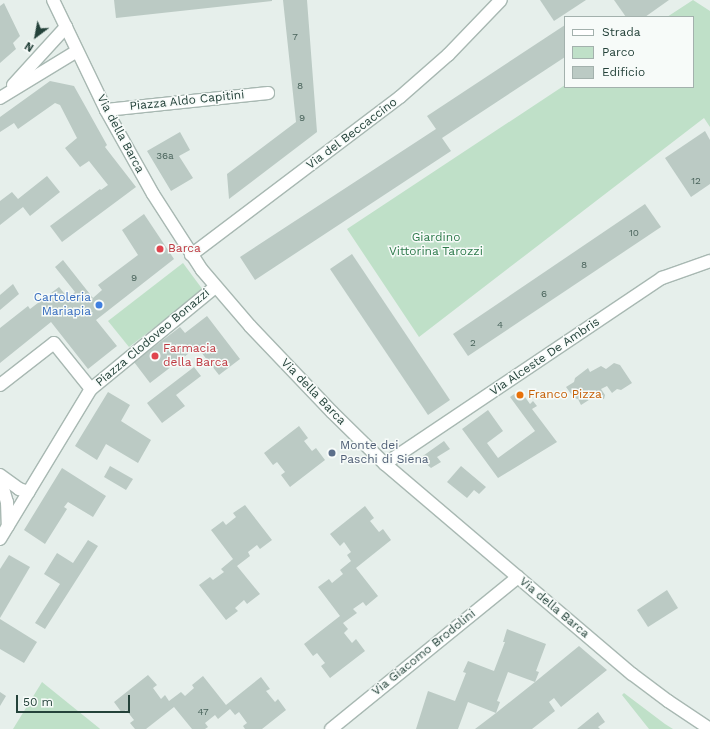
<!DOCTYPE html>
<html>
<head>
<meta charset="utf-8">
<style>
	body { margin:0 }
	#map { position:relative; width:710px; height:729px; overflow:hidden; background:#e6efeb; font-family:"Work Sans",sans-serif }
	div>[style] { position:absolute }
	.green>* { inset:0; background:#bfe0c8 }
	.building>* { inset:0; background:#bbcac4 }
	.roads { filter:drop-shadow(1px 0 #a8b8b2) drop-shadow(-1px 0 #a8b8b2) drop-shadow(0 1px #a8b8b2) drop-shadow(0 -1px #a8b8b2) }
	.street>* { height:12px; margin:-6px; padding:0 6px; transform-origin:6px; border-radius:6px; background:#fff }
	.secondary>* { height:12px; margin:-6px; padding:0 6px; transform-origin:6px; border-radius:6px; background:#fff }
	.dots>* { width:11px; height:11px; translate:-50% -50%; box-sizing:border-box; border:2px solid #f7fbf9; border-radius:50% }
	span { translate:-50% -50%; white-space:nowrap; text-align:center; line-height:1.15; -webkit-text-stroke:3px #f7fbf9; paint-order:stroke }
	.number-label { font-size:10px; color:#4a645c }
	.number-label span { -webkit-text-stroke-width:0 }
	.street-label { font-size:12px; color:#24423a }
	.park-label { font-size:12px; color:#2d7a4b }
	.health-label { font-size:12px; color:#be3a42 }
	.left { translate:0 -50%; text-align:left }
	.shop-label { font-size:12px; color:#366cbe }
	.right { translate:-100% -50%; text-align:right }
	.food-label { font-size:12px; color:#c56008 }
	.service-label { font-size:12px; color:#4e5e75 }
	.legend { position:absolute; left:564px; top:16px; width:130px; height:72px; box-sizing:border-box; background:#f7fbf9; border:1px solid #a3b1ad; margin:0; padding:5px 7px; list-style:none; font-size:12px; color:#24423a }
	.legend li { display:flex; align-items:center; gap:8px; height:20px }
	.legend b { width:20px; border:1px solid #a3b1ad }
	.north { position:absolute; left:16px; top:16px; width:40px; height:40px; -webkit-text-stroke:3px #f7fbf9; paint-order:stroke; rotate:212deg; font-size:11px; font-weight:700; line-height:16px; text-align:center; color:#24423a }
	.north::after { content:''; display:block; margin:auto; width:14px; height:18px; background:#24423a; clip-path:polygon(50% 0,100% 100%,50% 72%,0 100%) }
	.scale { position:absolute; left:16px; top:695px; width:114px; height:18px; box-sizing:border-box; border:2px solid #24423a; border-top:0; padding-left:5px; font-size:12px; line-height:14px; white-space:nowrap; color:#24423a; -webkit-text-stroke:3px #f7fbf9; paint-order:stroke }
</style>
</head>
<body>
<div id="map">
	<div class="green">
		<div style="clip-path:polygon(693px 0,710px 11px,710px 127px,704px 118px,419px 337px,347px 229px,565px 85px,565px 87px,693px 87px,693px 17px,667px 17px)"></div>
		<div style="clip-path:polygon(183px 263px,203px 290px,129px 347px,108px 321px)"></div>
		<div style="clip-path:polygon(42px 682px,99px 728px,100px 729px,13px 729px)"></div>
		<div style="clip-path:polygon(624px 693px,665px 724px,673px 729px,649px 729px,622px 695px)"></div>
	</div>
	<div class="building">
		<div style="clip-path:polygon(114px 0,272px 0,272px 1px,116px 18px)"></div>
		<div style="clip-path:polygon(283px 0,307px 0,317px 132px,229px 199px,227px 174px,296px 122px)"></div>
		<div style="clip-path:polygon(540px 0,586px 0,554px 21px)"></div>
		<div style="clip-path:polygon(614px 0,669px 0,645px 17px,626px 17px)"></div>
		<div style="clip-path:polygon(4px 3px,20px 36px,13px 43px,16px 49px,0 63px,0 6px)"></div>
		<div style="clip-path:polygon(565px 25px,565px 57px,442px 138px,451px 151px,255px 280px,240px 257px,436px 129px,427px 116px)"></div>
		<div style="clip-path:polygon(50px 81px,74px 86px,107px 145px,105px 147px,136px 187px,62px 242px,50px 226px,100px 189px,101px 190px,108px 185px,89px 161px,80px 167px,65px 148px,77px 138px,60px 105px,55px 103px,18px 129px,14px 123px,0 132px,0 117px)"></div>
		<div style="clip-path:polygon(705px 131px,710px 140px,710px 184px,691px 197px,665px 158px)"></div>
		<div style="clip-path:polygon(180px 132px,190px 150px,179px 156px,193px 178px,171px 191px,147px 151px)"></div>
		<div style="clip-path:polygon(47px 176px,60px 192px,30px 216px,23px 207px,0 225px,0 201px,12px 192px,18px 199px)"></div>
		<div style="clip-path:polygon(645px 204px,661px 227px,468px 356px,453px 334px)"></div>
		<div style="clip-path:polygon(144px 214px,174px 259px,96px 320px,117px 346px,88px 369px,51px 322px,0 363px,0 328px,28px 306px,30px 309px,59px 287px,68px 298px,75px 292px,55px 267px,63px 260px,93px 298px,102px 290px,98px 285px,138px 255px,122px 230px)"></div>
		<div style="clip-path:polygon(352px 254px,450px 400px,428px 415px,330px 269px)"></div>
		<div style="clip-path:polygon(13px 284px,19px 294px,0 310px,0 295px)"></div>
		<div style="clip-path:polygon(207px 316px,240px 359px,219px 375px,197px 347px,150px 383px,134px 362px,180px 327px,185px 333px)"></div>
		<div style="clip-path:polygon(614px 363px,620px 365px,632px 383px,621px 390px,617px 389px,612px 393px,607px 386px,601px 389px,605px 395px,604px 399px,600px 398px,596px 392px,591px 396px,592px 398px,581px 405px,578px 399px,574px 398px,566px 387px,574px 382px,575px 378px,588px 368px,590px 372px,601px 366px,606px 369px)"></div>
		<div style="clip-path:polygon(194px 367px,201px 376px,176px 395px,185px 406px,162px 423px,147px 403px)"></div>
		<div style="clip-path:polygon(520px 390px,530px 404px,533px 401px,537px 406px,532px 409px,557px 442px,498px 478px,462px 429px,488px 410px,503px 431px,487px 443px,498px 458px,535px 431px,510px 397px)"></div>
		<div style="clip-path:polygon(108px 392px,130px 405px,121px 421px,151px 440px,138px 463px,106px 444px,97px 460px,75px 446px)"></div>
		<div style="clip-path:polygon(299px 426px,308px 438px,304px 441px,312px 451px,316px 448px,325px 460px,290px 487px,281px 475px,285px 472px,277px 462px,273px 465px,264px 453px)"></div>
		<div style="clip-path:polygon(444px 441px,450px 449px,437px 457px,441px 462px,431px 468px,420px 458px)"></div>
		<div style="clip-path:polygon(110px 466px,133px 479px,126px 490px,104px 477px)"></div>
		<div style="clip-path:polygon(461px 466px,486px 487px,479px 494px,474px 490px,467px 498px,447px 482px)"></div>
		<div style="clip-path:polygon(62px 468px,106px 496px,93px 517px,68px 502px,64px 507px,67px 509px,45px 544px,24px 530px)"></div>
		<div style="clip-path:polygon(245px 505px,272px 540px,260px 549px,257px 545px,248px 552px,250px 556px,237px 566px,260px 594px,247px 604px,244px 600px,235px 608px,238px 611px,226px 620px,199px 585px,210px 577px,213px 580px,224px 572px,221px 569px,233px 559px,211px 530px,223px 521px,226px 525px,236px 517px,233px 513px)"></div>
		<div style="clip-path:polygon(365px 506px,374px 518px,370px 521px,379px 532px,383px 529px,391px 540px,356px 568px,378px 596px,366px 606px,363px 602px,353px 609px,357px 613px,343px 623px,348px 629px,344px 633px,352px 643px,356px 639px,365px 651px,330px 678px,321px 666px,325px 663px,317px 653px,313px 656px,304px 644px,340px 616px,318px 587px,329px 579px,332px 583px,343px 574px,340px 570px,351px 561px,347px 555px,351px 552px,344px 542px,340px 546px,330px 534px)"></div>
		<div style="clip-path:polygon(88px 540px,98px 546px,45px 629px,35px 623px,60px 584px,44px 574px,57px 553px,73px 563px)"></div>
		<div style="clip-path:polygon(9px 555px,30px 567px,0 618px,0 569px)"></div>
		<div style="clip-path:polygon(667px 590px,678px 608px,648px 627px,637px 610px)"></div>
		<div style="clip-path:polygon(0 619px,37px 642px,24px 663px,0 649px)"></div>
		<div style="clip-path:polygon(evenodd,507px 629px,546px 644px,536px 671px,539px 672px,535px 682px,579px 646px,607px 670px,561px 707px,554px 698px,549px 702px,555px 711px,532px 729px,475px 729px,496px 713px,468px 702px,458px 729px,416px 729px,428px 691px,455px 701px,466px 673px,463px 672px,468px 661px,494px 671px,505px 642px,503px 642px,507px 629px,508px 672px,535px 682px,496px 713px,500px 702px,497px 701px,508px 672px)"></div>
		<div style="clip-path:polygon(148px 675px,157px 685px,153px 688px,161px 699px,165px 695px,169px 701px,181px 692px,185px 696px,194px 688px,192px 685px,203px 676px,226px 705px,261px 677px,270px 689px,266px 691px,275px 702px,278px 699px,286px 710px,262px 729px,245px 729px,243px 726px,247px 723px,239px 712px,235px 715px,230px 709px,218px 719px,215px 715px,205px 723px,208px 727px,205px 729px,192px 729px,174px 707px,146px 729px,135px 729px,130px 723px,134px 720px,126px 710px,122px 713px,114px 702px)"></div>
		<div style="clip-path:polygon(0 692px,6px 696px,0 706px)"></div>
		<div style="clip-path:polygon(598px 712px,605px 722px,598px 727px,600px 729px,577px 729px)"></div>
	</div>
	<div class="roads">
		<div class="street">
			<div style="left:106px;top:110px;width:163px;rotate:-6deg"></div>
			<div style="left:191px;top:255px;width:262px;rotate:-37.1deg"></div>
			<div style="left:400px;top:97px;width:64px;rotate:-41.2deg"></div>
			<div style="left:448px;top:55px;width:76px;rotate:-46.1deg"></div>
			<div style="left:0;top:385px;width:68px;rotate:-37.9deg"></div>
			<div style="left:54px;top:343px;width:59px;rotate:51.2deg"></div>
			<div style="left:385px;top:464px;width:334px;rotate:-33.9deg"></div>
			<div style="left:662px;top:278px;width:51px;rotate:-19.5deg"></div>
			<div style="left:0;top:475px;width:24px;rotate:36deg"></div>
			<div style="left:19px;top:489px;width:10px;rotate:17deg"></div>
			<div style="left:0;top:478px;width:25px;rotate:74deg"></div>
			<div style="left:7px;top:502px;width:24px;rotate:88deg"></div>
			<div style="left:0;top:539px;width:175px;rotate:-58.8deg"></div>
			<div style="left:91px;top:389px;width:161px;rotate:-39.4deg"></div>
			<div style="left:331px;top:729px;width:241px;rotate:-39.1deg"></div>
		</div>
		<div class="secondary">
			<div style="left:53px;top:0;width:122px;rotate:64.3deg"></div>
			<div style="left:106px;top:110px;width:96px;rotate:60.8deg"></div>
			<div style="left:153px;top:194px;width:90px;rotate:57.2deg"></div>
			<div style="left:202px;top:270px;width:74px;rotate:49.4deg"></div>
			<div style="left:250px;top:326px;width:119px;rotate:46.4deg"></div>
			<div style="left:332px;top:412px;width:74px;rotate:44.5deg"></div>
			<div style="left:385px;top:464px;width:324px;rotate:40.4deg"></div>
			<div style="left:632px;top:674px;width:45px;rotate:36.9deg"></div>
			<div style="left:668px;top:701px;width:50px;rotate:33.7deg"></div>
			<div style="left:13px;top:85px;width:79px;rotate:-47.6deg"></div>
			<div style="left:0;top:98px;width:90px;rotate:-31.4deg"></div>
		</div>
	</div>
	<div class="dots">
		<div style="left:160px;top:249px;background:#e0444e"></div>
		<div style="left:99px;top:305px;background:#3f7fe0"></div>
		<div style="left:155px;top:356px;background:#e0444e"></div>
		<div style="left:520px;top:395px;background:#e8710a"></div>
		<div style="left:332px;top:453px;background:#5c6f8a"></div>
	</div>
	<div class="number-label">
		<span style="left:295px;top:37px">7</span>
		<span style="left:300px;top:86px">8</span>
		<span style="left:302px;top:118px">9</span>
		<span style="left:165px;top:156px">36a</span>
		<span style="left:696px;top:181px">12</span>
		<span style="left:634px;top:233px">10</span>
		<span style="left:584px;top:265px">8</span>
		<span style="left:134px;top:278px">9</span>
		<span style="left:544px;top:294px">6</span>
		<span style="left:500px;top:325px">4</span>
		<span style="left:473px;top:343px">2</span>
		<span style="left:203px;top:712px">47</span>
	</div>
	<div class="street-label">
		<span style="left:187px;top:101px;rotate:-6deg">Piazza Aldo Capitini</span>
		<span style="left:120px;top:134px;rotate:62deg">Via della Barca</span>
		<span style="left:352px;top:134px;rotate:-37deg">Via del Beccaccino</span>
		<span style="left:153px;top:338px;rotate:-40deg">Piazza Clodoveo Bonazzi</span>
		<span style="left:545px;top:357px;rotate:-34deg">Via Alceste De Ambris</span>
		<span style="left:313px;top:392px;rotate:46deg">Via della Barca</span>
		<span style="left:554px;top:608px;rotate:40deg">Via della Barca</span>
		<span style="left:424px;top:653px;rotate:-39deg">Via Giacomo Brodolini</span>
	</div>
	<div class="park-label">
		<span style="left:436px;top:245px">Giardino<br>Vittorina Tarozzi</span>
	</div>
	<div class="health-label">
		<span class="left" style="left:168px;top:249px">Barca</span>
		<span class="left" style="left:163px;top:356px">Farmacia<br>della Barca</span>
	</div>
	<div class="shop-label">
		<span class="right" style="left:91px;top:305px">Cartoleria<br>Mariapia</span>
	</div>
	<div class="food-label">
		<span class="left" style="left:528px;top:395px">Franco Pizza</span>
	</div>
	<div class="service-label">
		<span class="left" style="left:340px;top:453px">Monte dei<br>Paschi di Siena</span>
	</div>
	<ul class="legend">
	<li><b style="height:5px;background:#fff"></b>Strada</li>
	<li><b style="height:11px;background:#bfe0c8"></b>Parco</li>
	<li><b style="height:11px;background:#bbcac4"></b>Edificio</li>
	</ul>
	<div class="north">N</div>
	<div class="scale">50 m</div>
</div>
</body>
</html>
